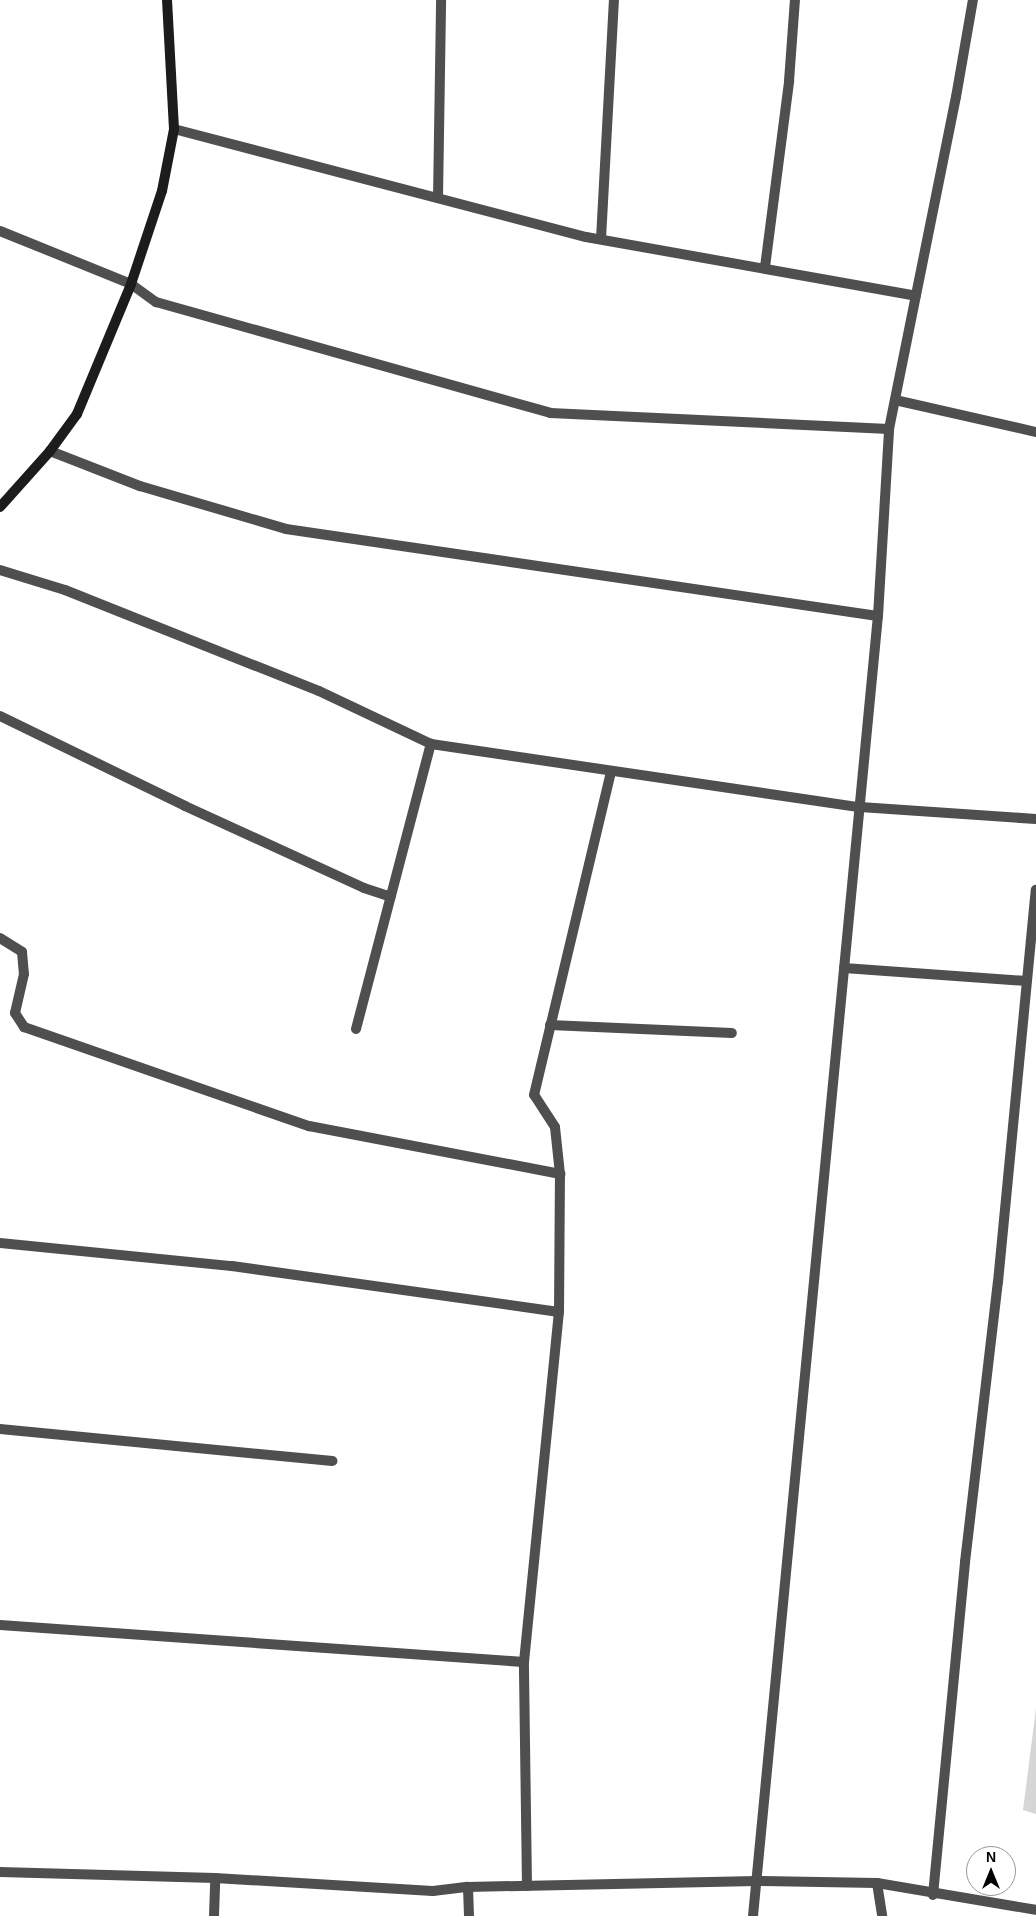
<!DOCTYPE html>
<html>
<head>
<meta charset="utf-8">
<style>
	body { margin:0 }
	#map { position:relative; width:1036px; height:1916px; overflow:hidden; background:#fff; font-family:Helvetica,sans-serif }
	div>[style] { position:absolute }
	.green>* { inset:0; background:#d6d6d6 }
	.street>* { height:10px; margin:-5px; padding:0 5px; transform-origin:5px; border-radius:5px; background:#4f4f4f }
	.secondary>* { height:10px; margin:-5px; padding:0 5px; transform-origin:5px; border-radius:5px; background:#1c1c1c }
	span { translate:-50% -50%; white-space:nowrap; text-align:center; line-height:1.15; -webkit-text-stroke:4px #fff; paint-order:stroke }
	.north { position:absolute; left:966px; top:1846px; width:50px; height:50px; box-sizing:border-box; background:#fff; border:1px solid #999; border-radius:50%; rotate:0deg; font-size:14px; font-weight:700; line-height:20px; text-align:center; color:#000 }
	.north::after { content:''; display:block; margin:auto; width:18px; height:22px; background:#000; clip-path:polygon(50% 0,100% 100%,50% 72%,0 100%) }
</style>
</head>
<body>
<div id="map">
	<div class="green">
		<div style="clip-path:polygon(1036px 1708px,1036px 1814px,1023px 1810px)"></div>
	</div>
	<div class="street">
		<div style="left:174px;top:129px;width:426px;rotate:14.7deg"></div>
		<div style="left:586px;top:237px;width:335px;rotate:10.1deg"></div>
		<div style="left:438px;top:198px;width:198px;rotate:-89.1deg"></div>
		<div style="left:0;top:231px;width:141px;rotate:22deg"></div>
		<div style="left:131px;top:284px;width:31px;rotate:36deg"></div>
		<div style="left:156px;top:302px;width:409px;rotate:15.7deg"></div>
		<div style="left:550px;top:413px;width:339px;rotate:2.7deg"></div>
		<div style="left:601px;top:239px;width:239px;rotate:-86.9deg"></div>
		<div style="left:765px;top:267px;width:188px;rotate:-82.6deg"></div>
		<div style="left:789px;top:81px;width:81px;rotate:-85.8deg"></div>
		<div style="left:895px;top:400px;width:145px;rotate:12.8deg"></div>
		<div style="left:50px;top:451px;width:97px;rotate:21.3deg"></div>
		<div style="left:140px;top:486px;width:152px;rotate:16.4deg"></div>
		<div style="left:286px;top:529px;width:598px;rotate:8.36deg"></div>
		<div style="left:0;top:570px;width:68px;rotate:17.1deg"></div>
		<div style="left:65px;top:590px;width:273px;rotate:21.7deg"></div>
		<div style="left:319px;top:691px;width:124px;rotate:25.3deg"></div>
		<div style="left:431px;top:744px;width:434px;rotate:8.4deg"></div>
		<div style="left:860px;top:807px;width:176px;rotate:3.9deg"></div>
		<div style="left:0;top:716px;width:206px;rotate:25.9deg"></div>
		<div style="left:185px;top:806px;width:197px;rotate:24.6deg"></div>
		<div style="left:364px;top:888px;width:28px;rotate:18deg"></div>
		<div style="left:0;top:938px;width:26px;rotate:32deg"></div>
		<div style="left:22px;top:952px;width:22px;rotate:85deg"></div>
		<div style="left:24px;top:974px;width:40px;rotate:103deg"></div>
		<div style="left:15px;top:1013px;width:17px;rotate:57deg"></div>
		<div style="left:24px;top:1027px;width:302px;rotate:19.2deg"></div>
		<div style="left:309px;top:1126px;width:256px;rotate:10.8deg"></div>
		<div style="left:844px;top:968px;width:183px;rotate:4.1deg"></div>
		<div style="left:550px;top:1025px;width:182px;rotate:2.5deg"></div>
		<div style="left:356px;top:1029px;width:295px;rotate:-75.3deg"></div>
		<div style="left:0;top:1243px;width:233px;rotate:5.7deg"></div>
		<div style="left:232px;top:1266px;width:330px;rotate:8deg"></div>
		<div style="left:559px;top:1312px;width:138px;rotate:-89.6deg"></div>
		<div style="left:560px;top:1174px;width:47px;rotate:-96.1deg"></div>
		<div style="left:555px;top:1127px;width:38px;rotate:-123deg"></div>
		<div style="left:534px;top:1095px;width:332px;rotate:-76.6deg"></div>
		<div style="left:0;top:1429px;width:334px;rotate:5.5deg"></div>
		<div style="left:0;top:1625px;width:525px;rotate:4.04deg"></div>
		<div style="left:0;top:1872px;width:215px;rotate:1.6deg"></div>
		<div style="left:215px;top:1878px;width:218px;rotate:3.4deg"></div>
		<div style="left:433px;top:1891px;width:35px;rotate:-7deg"></div>
		<div style="left:468px;top:1887px;width:289px;rotate:-1.2deg"></div>
		<div style="left:757px;top:1881px;width:120px;rotate:1deg"></div>
		<div style="left:877px;top:1883px;width:161px;rotate:9.6deg"></div>
		<div style="left:877px;top:1883px;width:33px;rotate:81deg"></div>
		<div style="left:527px;top:1886px;width:224px;rotate:-90.8deg"></div>
		<div style="left:524px;top:1662px;width:352px;rotate:-84.3deg"></div>
		<div style="left:468px;top:1887px;width:29px;rotate:88deg"></div>
		<div style="left:933px;top:1895px;width:335px;rotate:-84.5deg"></div>
		<div style="left:965px;top:1562px;width:282px;rotate:-83.3deg"></div>
		<div style="left:998px;top:1282px;width:394px;rotate:-84.5deg"></div>
		<div style="left:214px;top:1916px;width:38px;rotate:-88deg"></div>
		<div style="left:753px;top:1916px;width:1306px;rotate:-84.51deg"></div>
		<div style="left:878px;top:616px;width:187px;rotate:-86.6deg"></div>
		<div style="left:889px;top:429px;width:339px;rotate:-78.6deg"></div>
		<div style="left:956px;top:97px;width:98px;rotate:-80.1deg"></div>
	</div>
	<div class="secondary">
		<div style="left:0;top:507px;width:75px;rotate:-48.2deg"></div>
		<div style="left:50px;top:451px;width:46px;rotate:-53.9deg"></div>
		<div style="left:77px;top:414px;width:141px;rotate:-67.4deg"></div>
		<div style="left:131px;top:284px;width:98px;rotate:-71.6deg"></div>
		<div style="left:162px;top:191px;width:63px;rotate:-79deg"></div>
		<div style="left:174px;top:129px;width:129px;rotate:-93.1deg"></div>
	</div>
	<div class="north">N</div>
</div>
</body>
</html>
